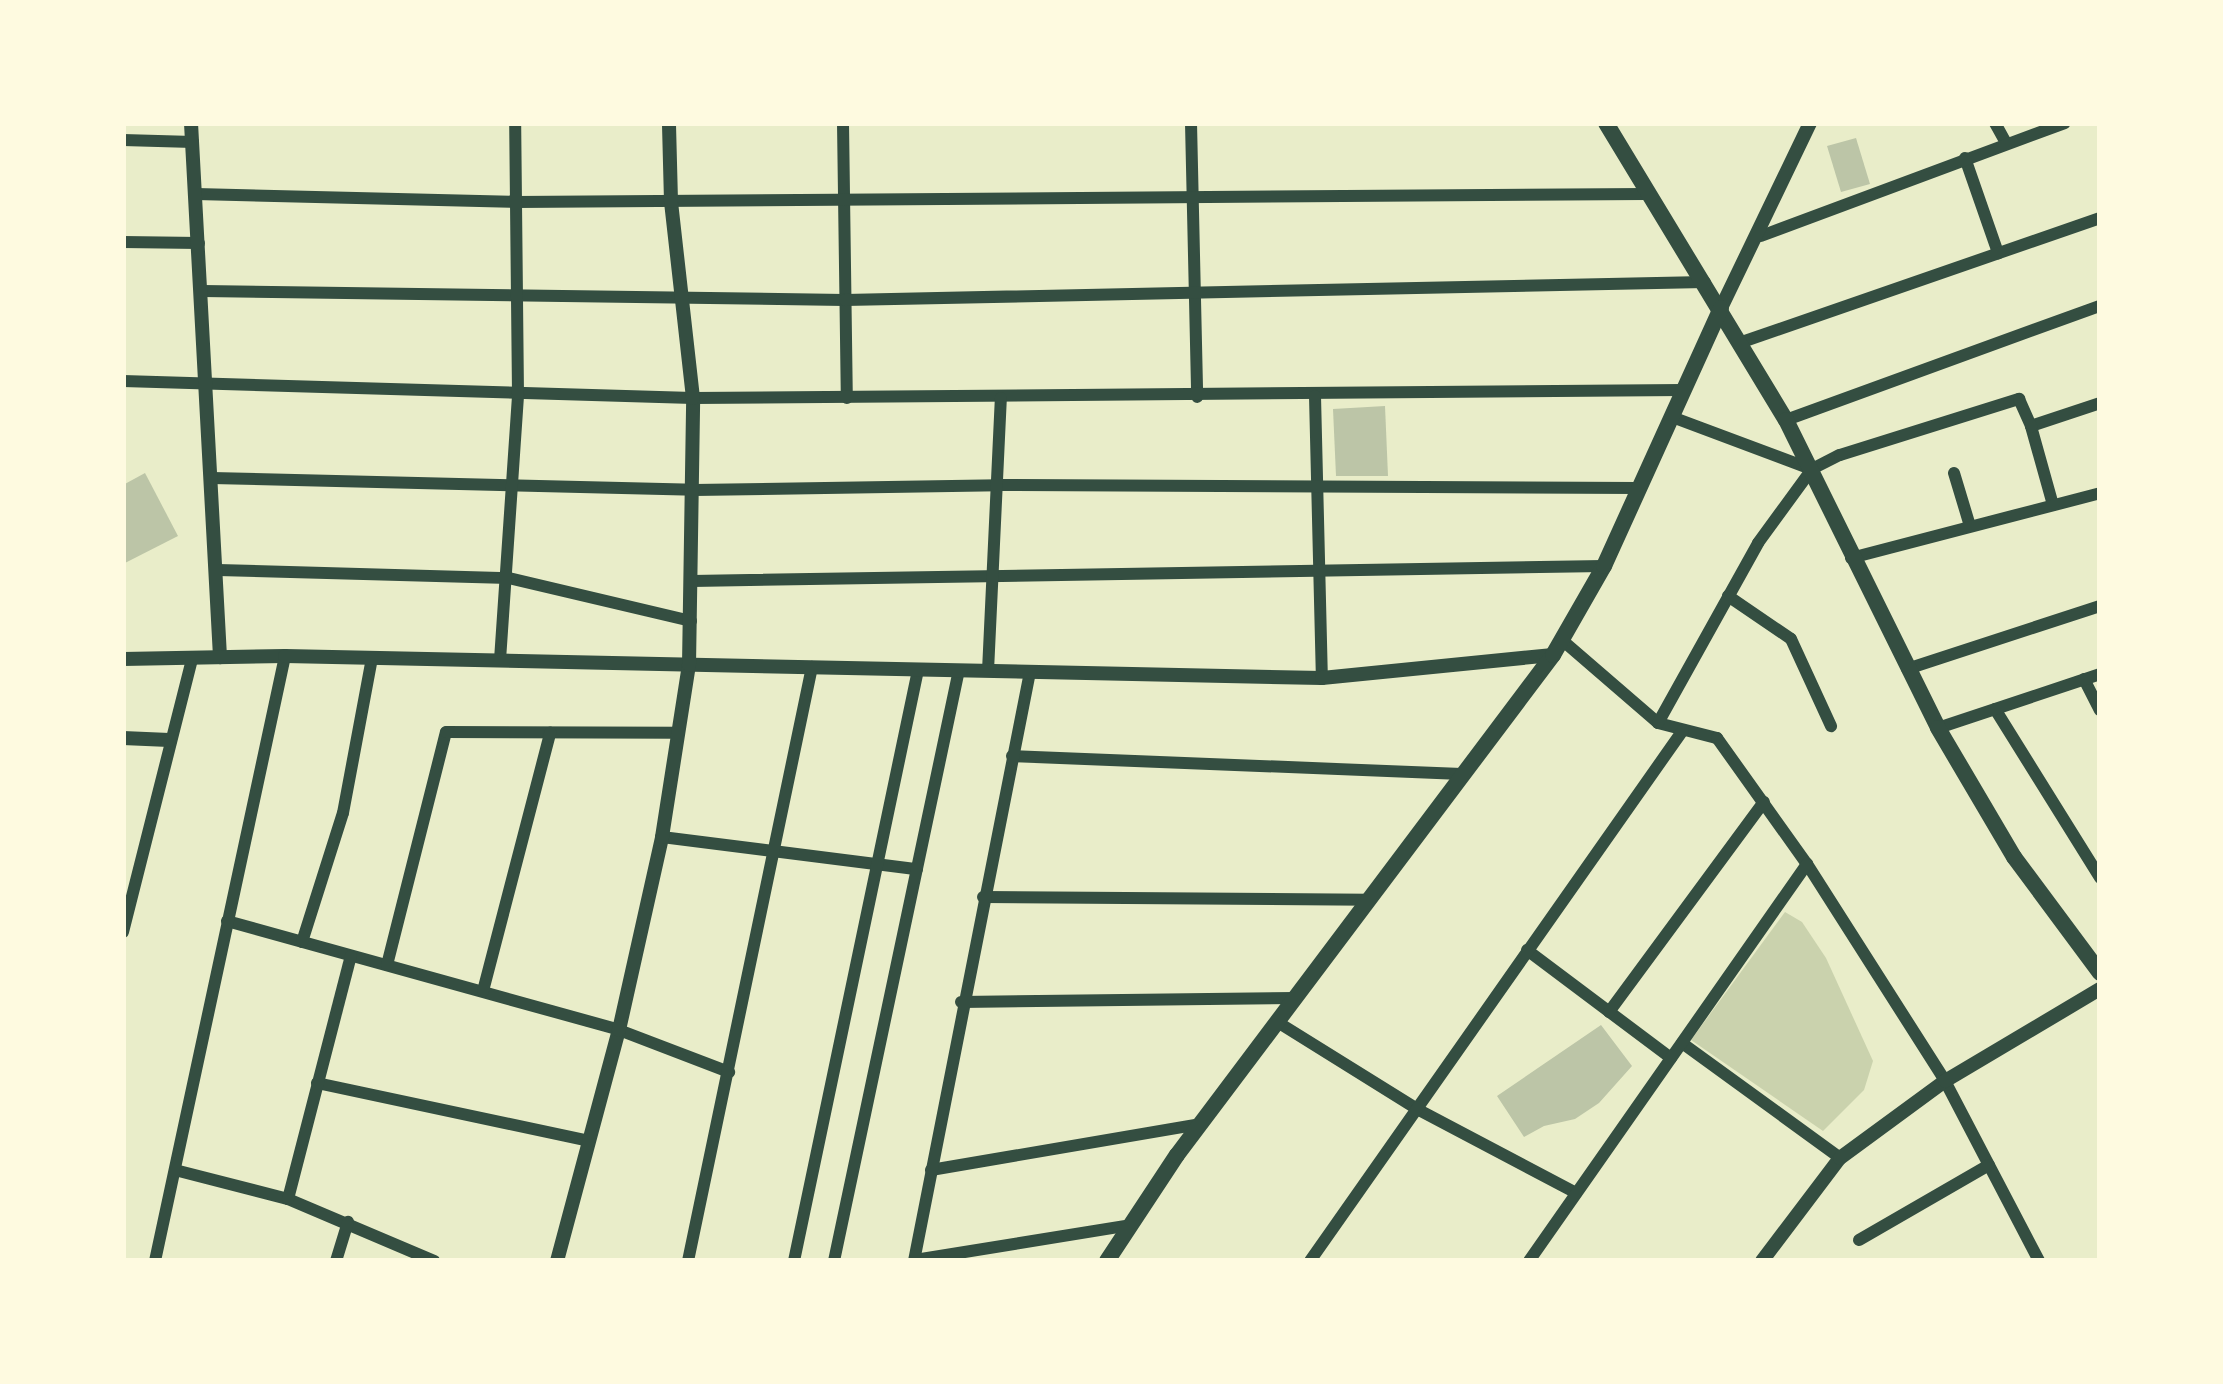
<!DOCTYPE html>
<html>
<head>
<meta charset="utf-8">
<style>
	body { margin:0 }
	#map { position:relative; width:2223px; height:1384px; overflow:hidden; background:#e9edc9; font-family:Cabin,sans-serif }
	div>[style] { position:absolute }
	.green>* { inset:0; background:#cad2ad }
	.building>* { inset:0; background:#bcc5a7 }
	.minor>* { height:12px; margin:-6px; padding:0 6px; transform-origin:6px; border-radius:6px; background:#344e41 }
	.tertiary>* { height:14px; margin:-7px; padding:0 7px; transform-origin:7px; border-radius:7px; background:#344e41 }
	.secondary>* { height:16px; margin:-8px; padding:0 8px; transform-origin:8px; border-radius:8px; background:#344e41 }
	span { translate:-50% -50%; white-space:nowrap; text-align:center; line-height:1.15; -webkit-text-stroke:12px #fefae0; paint-order:stroke }
	.frame { position:absolute; inset:0; border:126px solid #fefae0; pointer-events:none }
</style>
</head>
<body>
<div id="map">
	<div class="green">
		<div style="clip-path:polygon(1785px 912px,1802px 922px,1826px 958px,1873px 1061px,1864px 1090px,1823px 1131px,1691px 1040px)"></div>
	</div>
	<div class="building">
		<div style="clip-path:polygon(1856px 138px,1870px 184px,1841px 192px,1827px 146px)"></div>
		<div style="clip-path:polygon(1385px 406px,1388px 476px,1336px 476px,1333px 409px)"></div>
		<div style="clip-path:polygon(145px 473px,178px 536px,123px 564px,123px 485px)"></div>
		<div style="clip-path:polygon(1601px 1025px,1632px 1066px,1599px 1103px,1575px 1119px,1544px 1126px,1524px 1137px,1497px 1096px)"></div>
	</div>
	<div class="minor">
		<div style="left:843px;top:123px;width:275px;rotate:89.2deg"></div>
		<div style="left:1191px;top:123px;width:274px;rotate:88.7deg"></div>
		<div style="left:1995px;top:123px;width:23px;rotate:61deg"></div>
		<div style="left:123px;top:140px;width:70px;rotate:1.6deg"></div>
		<div style="left:1965px;top:158px;width:101px;rotate:70.8deg"></div>
		<div style="left:196px;top:194px;width:320px;rotate:1.4deg"></div>
		<div style="left:516px;top:202px;width:1130px;rotate:-0.41deg"></div>
		<div style="left:1761px;top:236px;width:324px;rotate:-20.4deg"></div>
		<div style="left:123px;top:242px;width:76px;rotate:0.8deg"></div>
		<div style="left:203px;top:291px;width:642px;rotate:0.8deg"></div>
		<div style="left:845px;top:300px;width:860px;rotate:-1.2deg"></div>
		<div style="left:1742px;top:342px;width:379px;rotate:-19.1deg"></div>
		<div style="left:123px;top:381px;width:570px;rotate:1.71deg"></div>
		<div style="left:693px;top:398px;width:990px;rotate:-0.46deg"></div>
		<div style="left:1315px;top:396px;width:282px;rotate:88.6deg"></div>
		<div style="left:1672px;top:417px;width:148px;rotate:20.5deg"></div>
		<div style="left:1786px;top:420px;width:334px;rotate:-20deg"></div>
		<div style="left:1954px;top:473px;width:55px;rotate:73.2deg"></div>
		<div style="left:212px;top:478px;width:482px;rotate:1.4deg"></div>
		<div style="left:694px;top:490px;width:305px;rotate:-0.9deg"></div>
		<div style="left:999px;top:485px;width:639px;rotate:0.27deg"></div>
		<div style="left:2053px;top:505px;width:82px;rotate:-105.6deg"></div>
		<div style="left:2031px;top:426px;width:73px;rotate:-18.4deg"></div>
		<div style="left:1851px;top:558px;width:257px;rotate:-14.6deg"></div>
		<div style="left:218px;top:570px;width:291px;rotate:1.6deg"></div>
		<div style="left:509px;top:578px;width:187px;rotate:13.3deg"></div>
		<div style="left:692px;top:581px;width:912px;rotate:-0.94deg"></div>
		<div style="left:1728px;top:596px;width:76px;rotate:34.3deg"></div>
		<div style="left:1791px;top:639px;width:96px;rotate:65.3deg"></div>
		<div style="left:1562px;top:640px;width:127px;rotate:40.8deg"></div>
		<div style="left:1658px;top:723px;width:61px;rotate:14.3deg"></div>
		<div style="left:1717px;top:738px;width:155px;rotate:54.5deg"></div>
		<div style="left:1807px;top:864px;width:257px;rotate:57.5deg"></div>
		<div style="left:1945px;top:1081px;width:203px;rotate:62.4deg"></div>
		<div style="left:500px;top:660px;width:267px;rotate:-86.1deg"></div>
		<div style="left:518px;top:394px;width:271px;rotate:-90.6deg"></div>
		<div style="left:1907px;top:669px;width:203px;rotate:-18.1deg"></div>
		<div style="left:988px;top:671px;width:273px;rotate:-87.3deg"></div>
		<div style="left:2084px;top:679px;width:35px;rotate:63deg"></div>
		<div style="left:1995px;top:709px;width:199px;rotate:58.1deg"></div>
		<div style="left:1658px;top:723px;width:206px;rotate:-60.9deg"></div>
		<div style="left:1758px;top:543px;width:92px;rotate:-53.9deg"></div>
		<div style="left:1812px;top:469px;width:31px;rotate:-27deg"></div>
		<div style="left:1840px;top:455px;width:188px;rotate:-17.4deg"></div>
		<div style="left:2019px;top:399px;width:30px;rotate:66deg"></div>
		<div style="left:1938px;top:728px;width:171px;rotate:-18.4deg"></div>
		<div style="left:1012px;top:756px;width:450px;rotate:2.3deg"></div>
		<div style="left:662px;top:837px;width:257px;rotate:7.2deg"></div>
		<div style="left:983px;top:897px;width:386px;rotate:0.4deg"></div>
		<div style="left:227px;top:921px;width:407px;rotate:15.5deg"></div>
		<div style="left:619px;top:1030px;width:118px;rotate:20.9deg"></div>
		<div style="left:123px;top:932px;width:282px;rotate:-75.8deg"></div>
		<div style="left:302px;top:942px;width:135px;rotate:-72.4deg"></div>
		<div style="left:343px;top:813px;width:158px;rotate:-79.4deg"></div>
		<div style="left:1527px;top:950px;width:180px;rotate:36.9deg"></div>
		<div style="left:387px;top:965px;width:240px;rotate:-75.8deg"></div>
		<div style="left:446px;top:732px;width:232px;rotate:0.2deg"></div>
		<div style="left:483px;top:991px;width:267px;rotate:-75.4deg"></div>
		<div style="left:961px;top:1002px;width:334px;rotate:-0.7deg"></div>
		<div style="left:1609px;top:1012px;width:261px;rotate:-53.6deg"></div>
		<div style="left:1279px;top:1023px;width:163px;rotate:31.9deg"></div>
		<div style="left:1417px;top:1109px;width:180px;rotate:27.8deg"></div>
		<div style="left:1682px;top:1043px;width:195px;rotate:36deg"></div>
		<div style="left:317px;top:1083px;width:278px;rotate:12deg"></div>
		<div style="left:175px;top:1170px;width:117px;rotate:14.4deg"></div>
		<div style="left:288px;top:1199px;width:159px;rotate:23deg"></div>
		<div style="left:931px;top:1170px;width:274px;rotate:-9.7deg"></div>
		<div style="left:288px;top:1199px;width:251px;rotate:-75.5deg"></div>
		<div style="left:1859px;top:1240px;width:150px;rotate:-30deg"></div>
		<div style="left:915px;top:1260px;width:218px;rotate:-9.2deg"></div>
		<div style="left:155px;top:1261px;width:619px;rotate:-77.87deg"></div>
		<div style="left:336px;top:1261px;width:41px;rotate:-72.9deg"></div>
		<div style="left:688px;top:1261px;width:607px;rotate:-78.21deg"></div>
		<div style="left:794px;top:1261px;width:604px;rotate:-78.15deg"></div>
		<div style="left:834px;top:1261px;width:604px;rotate:-78.06deg"></div>
		<div style="left:914px;top:1261px;width:600px;rotate:-78.86deg"></div>
		<div style="left:1310px;top:1261px;width:649px;rotate:-54.91deg"></div>
		<div style="left:1529px;top:1261px;width:485px;rotate:-55deg"></div>
	</div>
	<div class="tertiary">
		<div style="left:191px;top:123px;width:535px;rotate:86.89deg"></div>
		<div style="left:1721px;top:308px;width:205px;rotate:-64.3deg"></div>
		<div style="left:123px;top:659px;width:162px;rotate:-1.1deg"></div>
		<div style="left:285px;top:656px;width:1037px;rotate:1.22deg"></div>
		<div style="left:1322px;top:678px;width:232px;rotate:-5.7deg"></div>
		<div style="left:123px;top:738px;width:46px;rotate:2.5deg"></div>
		<div style="left:557px;top:1261px;width:239px;rotate:-75deg"></div>
		<div style="left:619px;top:1030px;width:198px;rotate:-77.4deg"></div>
		<div style="left:662px;top:837px;width:174px;rotate:-81.1deg"></div>
		<div style="left:689px;top:665px;width:267px;rotate:-89.1deg"></div>
		<div style="left:693px;top:398px;width:198px;rotate:-96.4deg"></div>
		<div style="left:671px;top:201px;width:78px;rotate:-91.5deg"></div>
		<div style="left:1762px;top:1261px;width:129px;rotate:-52.9deg"></div>
		<div style="left:1840px;top:1158px;width:130px;rotate:-36.3deg"></div>
		<div style="left:1945px;top:1081px;width:180px;rotate:-30.7deg"></div>
	</div>
	<div class="secondary">
		<div style="left:1606px;top:123px;width:347px;rotate:58.8deg"></div>
		<div style="left:1786px;top:420px;width:343px;rotate:63.7deg"></div>
		<div style="left:1938px;top:728px;width:150px;rotate:59.5deg"></div>
		<div style="left:2014px;top:857px;width:144px;rotate:53.4deg"></div>
		<div style="left:1107px;top:1261px;width:127px;rotate:-56.6deg"></div>
		<div style="left:1177px;top:1155px;width:626px;rotate:-53.06deg"></div>
		<div style="left:1553px;top:655px;width:103px;rotate:-60.2deg"></div>
		<div style="left:1604px;top:566px;width:283px;rotate:-65.6deg"></div>
	</div>
	<div class="frame"></div>
</div>
</body>
</html>
